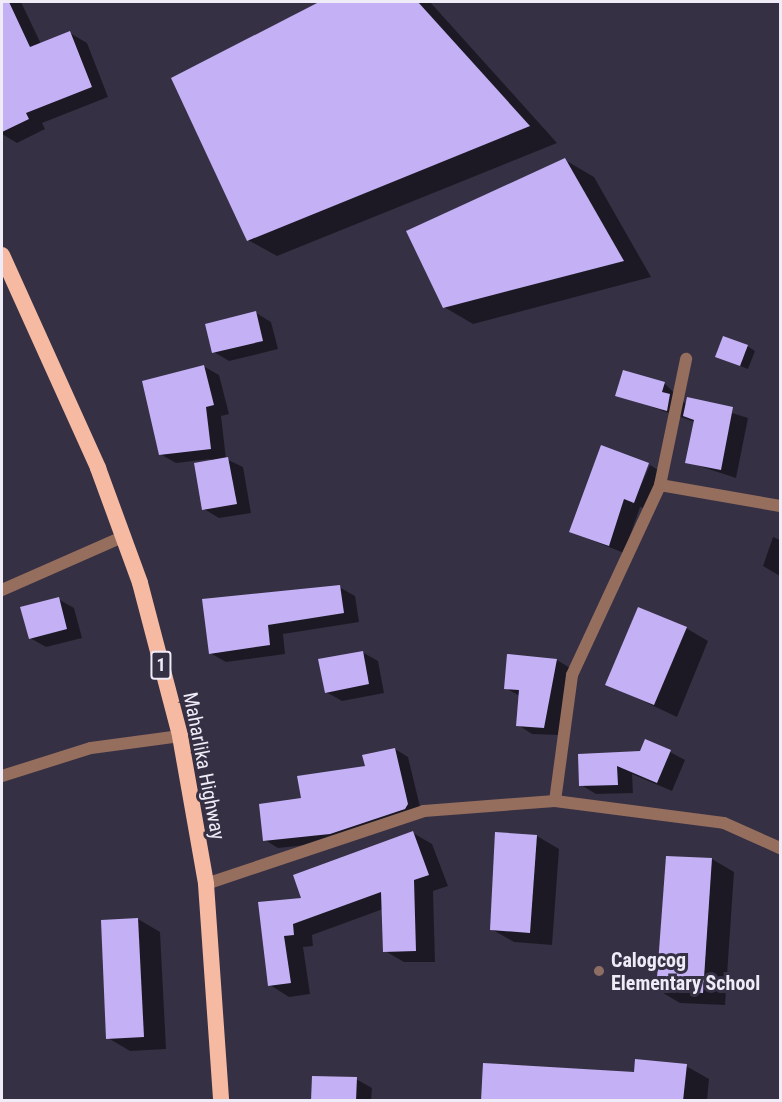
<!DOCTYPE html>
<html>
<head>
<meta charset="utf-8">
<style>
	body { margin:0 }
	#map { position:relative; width:782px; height:1102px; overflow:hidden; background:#363044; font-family:"Roboto Condensed",sans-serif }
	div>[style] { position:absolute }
	.shadow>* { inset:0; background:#0007 }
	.building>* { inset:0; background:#c3b0f5 }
	.service>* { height:12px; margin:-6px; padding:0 6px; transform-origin:6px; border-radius:6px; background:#956e5e }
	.minor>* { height:12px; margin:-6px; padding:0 6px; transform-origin:6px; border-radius:6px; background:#956e5e }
	.trunk>* { height:16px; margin:-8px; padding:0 8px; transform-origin:8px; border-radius:8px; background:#f6baa2 }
	.dots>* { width:16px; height:16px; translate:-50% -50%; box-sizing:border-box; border:3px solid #363044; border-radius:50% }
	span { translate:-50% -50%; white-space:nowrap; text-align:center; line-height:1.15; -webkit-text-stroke:6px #363044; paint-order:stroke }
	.shield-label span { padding:2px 4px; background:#363044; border:2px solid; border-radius:4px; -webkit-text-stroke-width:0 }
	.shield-label { font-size:18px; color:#efecf8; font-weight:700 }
	.street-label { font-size:20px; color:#efecf8 }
	.poi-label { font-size:20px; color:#efecf8; font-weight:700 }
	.left { translate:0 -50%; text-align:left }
	.frame { position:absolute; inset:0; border:3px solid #efecf8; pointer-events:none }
</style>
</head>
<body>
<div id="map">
	<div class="shadow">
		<div style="clip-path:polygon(2px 2px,21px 2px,41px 44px,70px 33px,87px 43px,108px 97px,42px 123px,45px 129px,17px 143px,2px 134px,2px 75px,8px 72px,2px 59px)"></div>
		<div style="clip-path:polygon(322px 2px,430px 2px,557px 143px,277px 256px,248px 240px,173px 79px)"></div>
		<div style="clip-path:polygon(565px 160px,594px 177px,651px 277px,473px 324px,444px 307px)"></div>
		<div style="clip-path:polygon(256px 313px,271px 322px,278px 349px,229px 361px,214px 352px)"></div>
		<div style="clip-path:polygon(747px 346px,755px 351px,748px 369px,725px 360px)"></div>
		<div style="clip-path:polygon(203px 366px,219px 375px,229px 414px,221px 416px,226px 459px,243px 467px,251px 513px,219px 518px,204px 509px,211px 459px,176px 463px,160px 454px)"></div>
		<div style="clip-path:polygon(664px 383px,687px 405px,688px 399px,748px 418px,736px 478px,687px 462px,695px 422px,617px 395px)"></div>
		<div style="clip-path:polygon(647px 464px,630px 509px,650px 465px,663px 473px,650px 510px,640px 507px,624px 553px,571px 532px)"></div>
		<div style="clip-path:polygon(773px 537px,780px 540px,780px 576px,763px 566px)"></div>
		<div style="clip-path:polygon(339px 587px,355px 596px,359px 622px,283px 634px,285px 654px,226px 662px,210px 653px)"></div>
		<div style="clip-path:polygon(58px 599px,74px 608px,82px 638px,46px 647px,30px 638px)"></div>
		<div style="clip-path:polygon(686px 628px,708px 641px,677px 717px,607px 684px)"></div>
		<div style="clip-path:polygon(362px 652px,378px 661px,384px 693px,342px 701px,326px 692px)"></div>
		<div style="clip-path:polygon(557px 660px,570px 668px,558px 735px,532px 734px,518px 725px,520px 696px,505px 688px)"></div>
		<div style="clip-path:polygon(395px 749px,408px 757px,421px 811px,344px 841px,278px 848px,265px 840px,302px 800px)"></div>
		<div style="clip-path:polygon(670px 752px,685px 760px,672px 791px,632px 774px,633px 793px,596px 794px,581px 785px,580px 755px)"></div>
		<div style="clip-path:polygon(413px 833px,432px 844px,448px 886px,433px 891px,435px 962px,404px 962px,385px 951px,383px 909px,312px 935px,313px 946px,303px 947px,310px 994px,289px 997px,270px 985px,260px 903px,303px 899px)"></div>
		<div style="clip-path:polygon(537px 836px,559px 849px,552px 945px,514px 942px,491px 929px)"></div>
		<div style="clip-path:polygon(712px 859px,734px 872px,725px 1005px,680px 1003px,658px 990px)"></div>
		<div style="clip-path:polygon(138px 919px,160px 932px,166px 1049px,130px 1051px,108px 1038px)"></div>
		<div style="clip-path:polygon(686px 1066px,709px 1079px,707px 1100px,484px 1100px)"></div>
		<div style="clip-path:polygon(356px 1079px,372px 1088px,371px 1100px,313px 1100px)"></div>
	</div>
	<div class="building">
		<div style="clip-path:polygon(2px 2px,9px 2px,30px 47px,70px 31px,92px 87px,26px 113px,29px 119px,2px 132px)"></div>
		<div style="clip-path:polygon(319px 2px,418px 2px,530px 126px,247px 241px,171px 78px)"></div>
		<div style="clip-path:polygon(565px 158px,624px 261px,443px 308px,406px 231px)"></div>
		<div style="clip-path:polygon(256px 311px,263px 341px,212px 353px,205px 324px)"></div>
		<div style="clip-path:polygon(723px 336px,748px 345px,740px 366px,715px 357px)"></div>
		<div style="clip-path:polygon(204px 365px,214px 405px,206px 407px,211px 449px,159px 455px,142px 381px)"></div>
		<div style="clip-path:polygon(623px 370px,665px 382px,662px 392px,670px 394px,667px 411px,615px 396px)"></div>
		<div style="clip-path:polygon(687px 397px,733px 407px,721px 470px,685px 463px,694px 420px,683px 416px)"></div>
		<div style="clip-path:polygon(601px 445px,649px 463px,634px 503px,624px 499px,609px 546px,569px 532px)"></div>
		<div style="clip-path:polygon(228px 457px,237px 504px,202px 510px,194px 463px)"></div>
		<div style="clip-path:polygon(340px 585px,344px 613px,268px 625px,270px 645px,209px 654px,202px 599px)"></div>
		<div style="clip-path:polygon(59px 597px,67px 629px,29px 639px,20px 607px)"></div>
		<div style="clip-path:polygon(638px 607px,687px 627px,654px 705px,605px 685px)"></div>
		<div style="clip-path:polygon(363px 651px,369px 684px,325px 693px,318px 659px)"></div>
		<div style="clip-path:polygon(507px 654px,557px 659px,544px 728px,516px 726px,519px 690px,504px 689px)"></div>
		<div style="clip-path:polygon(645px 739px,671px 750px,657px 783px,617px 766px,618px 785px,579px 786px,578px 754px,640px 751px)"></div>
		<div style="clip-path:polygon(395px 748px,408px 804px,405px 809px,330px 834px,263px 841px,259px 804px,301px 798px,297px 776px,365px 766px,362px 755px)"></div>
		<div style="clip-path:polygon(413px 831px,429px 875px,414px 880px,416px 951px,383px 952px,381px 892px,293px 924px,294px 935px,284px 936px,291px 983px,268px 986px,258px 902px,301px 898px,293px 875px)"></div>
		<div style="clip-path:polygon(495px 832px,537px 835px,530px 933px,490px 930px)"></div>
		<div style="clip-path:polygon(666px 856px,712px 858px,703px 993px,656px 991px)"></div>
		<div style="clip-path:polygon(138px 918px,144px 1037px,106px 1039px,101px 920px)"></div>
		<div style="clip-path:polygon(635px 1059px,687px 1064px,683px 1101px,481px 1101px,483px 1063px,634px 1072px)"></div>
		<div style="clip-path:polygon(312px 1076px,357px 1077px,356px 1101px,311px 1101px)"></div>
	</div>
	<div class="service">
		<div style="left:2px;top:776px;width:93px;rotate:-17.5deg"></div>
		<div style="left:91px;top:748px;width:90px;rotate:-7.7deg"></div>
	</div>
	<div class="minor">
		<div style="left:660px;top:485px;width:122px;rotate:9.9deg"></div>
		<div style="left:2px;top:590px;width:129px;rotate:-23.8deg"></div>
		<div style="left:555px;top:801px;width:127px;rotate:-82.3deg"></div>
		<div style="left:572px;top:675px;width:209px;rotate:-65.1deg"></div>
		<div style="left:660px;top:485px;width:129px;rotate:-78.3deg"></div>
		<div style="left:206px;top:884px;width:230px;rotate:-18.5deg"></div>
		<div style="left:424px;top:811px;width:131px;rotate:-4.4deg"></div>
		<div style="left:555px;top:801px;width:170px;rotate:7.4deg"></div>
		<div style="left:724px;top:823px;width:61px;rotate:24.1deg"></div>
	</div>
	<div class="trunk">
		<div style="left:2px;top:255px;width:234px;rotate:65.7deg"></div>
		<div style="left:98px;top:468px;width:122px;rotate:69.9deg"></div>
		<div style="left:140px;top:583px;width:158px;rotate:75.3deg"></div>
		<div style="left:180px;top:736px;width:150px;rotate:80deg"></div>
		<div style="left:206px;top:884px;width:217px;rotate:86deg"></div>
	</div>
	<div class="dots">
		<div style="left:599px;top:971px;background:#8d6e63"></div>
	</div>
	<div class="shield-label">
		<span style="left:161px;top:665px">1</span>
	</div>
	<div class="street-label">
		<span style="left:204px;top:766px;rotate:79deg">Maharlika Highway</span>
	</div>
	<div class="poi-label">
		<span class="left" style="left:611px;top:972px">Calogcog<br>Elementary School</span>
	</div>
	<div class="frame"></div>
</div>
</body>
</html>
